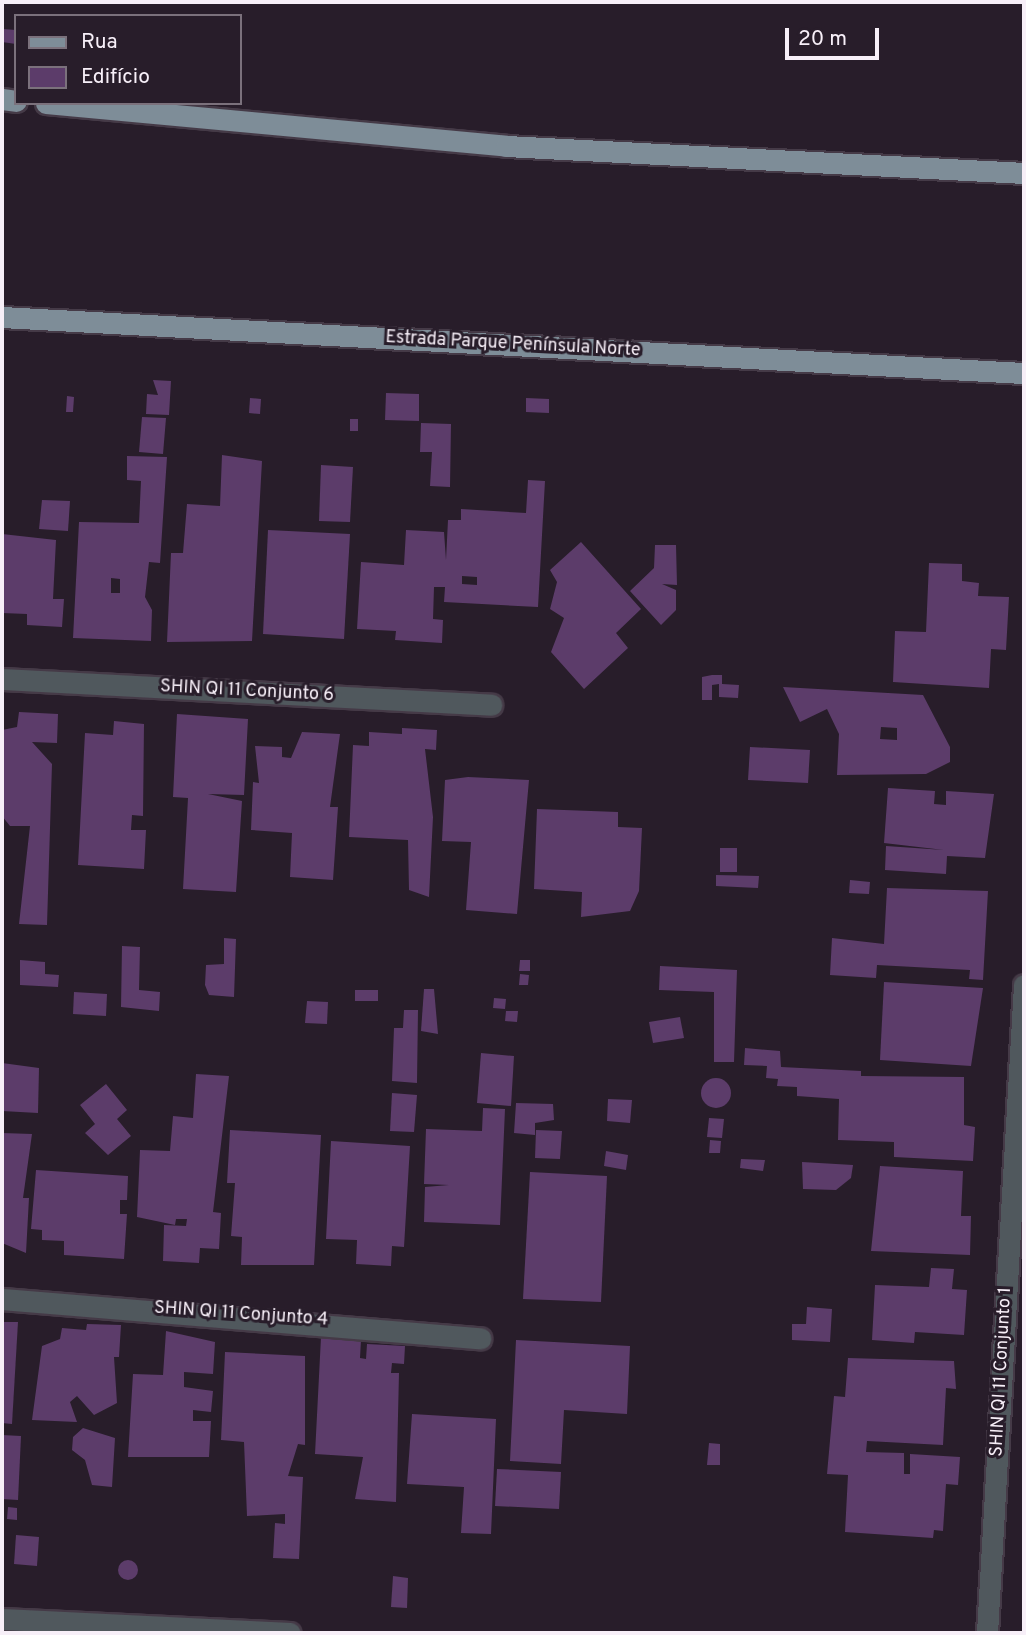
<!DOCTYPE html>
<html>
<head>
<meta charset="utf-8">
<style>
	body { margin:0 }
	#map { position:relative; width:1026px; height:1635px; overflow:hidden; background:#281d2a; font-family:Overpass,sans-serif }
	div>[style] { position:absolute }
	.building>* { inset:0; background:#5c3c6a }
	.round { border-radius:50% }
	.roads { filter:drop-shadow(2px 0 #453a47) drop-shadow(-2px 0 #453a47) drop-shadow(0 2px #453a47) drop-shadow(0 -2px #453a47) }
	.minor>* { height:21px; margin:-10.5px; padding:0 10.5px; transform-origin:10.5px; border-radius:10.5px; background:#50585d }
	.major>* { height:21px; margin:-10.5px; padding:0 10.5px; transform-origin:10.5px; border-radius:10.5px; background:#7e8d98 }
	span { translate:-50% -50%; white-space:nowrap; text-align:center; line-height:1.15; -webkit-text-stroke:6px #281d2a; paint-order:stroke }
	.street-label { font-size:18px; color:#f7eff8 }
	.frame { position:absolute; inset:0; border:4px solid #f7eff8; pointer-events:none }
	.legend { position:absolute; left:14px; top:14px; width:228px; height:91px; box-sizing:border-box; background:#281d2a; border:2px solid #7b717c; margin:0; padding:9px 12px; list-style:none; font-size:21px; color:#f7eff8 }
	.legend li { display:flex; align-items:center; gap:14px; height:35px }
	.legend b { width:35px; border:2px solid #7b717c }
	.scale { position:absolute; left:785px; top:28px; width:94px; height:32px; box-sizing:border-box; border:4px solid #f7eff8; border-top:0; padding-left:9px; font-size:21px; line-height:24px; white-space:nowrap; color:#f7eff8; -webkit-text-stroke:5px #281d2a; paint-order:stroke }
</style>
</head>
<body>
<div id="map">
	<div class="building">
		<div style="clip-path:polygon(3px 29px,16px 30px,16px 44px,2px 42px)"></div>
		<div style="clip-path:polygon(153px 380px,171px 381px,169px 415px,146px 414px,147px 394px,158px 395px)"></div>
		<div style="clip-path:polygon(386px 393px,419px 394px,419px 421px,385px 420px)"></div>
		<div style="clip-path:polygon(67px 396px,74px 397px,73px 412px,66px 412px)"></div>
		<div style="clip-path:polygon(250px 398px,261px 399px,260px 414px,249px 413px)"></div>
		<div style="clip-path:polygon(526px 398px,549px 399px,549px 413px,526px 412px)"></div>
		<div style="clip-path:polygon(142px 417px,166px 418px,163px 454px,139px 452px)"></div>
		<div style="clip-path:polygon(350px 419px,358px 419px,358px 431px,350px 431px)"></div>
		<div style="clip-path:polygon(421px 423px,451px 424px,450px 487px,430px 486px,432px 452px,420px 452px)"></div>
		<div style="clip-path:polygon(222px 455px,262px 461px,252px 641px,167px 642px,171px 553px,183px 553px,187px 504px,220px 506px)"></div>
		<div style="clip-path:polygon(evenodd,127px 456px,167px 457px,160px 563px,149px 562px,145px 597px,152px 610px,151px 641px,73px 638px,79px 522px,139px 523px,141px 481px,127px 480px,127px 456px,111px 578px,120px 579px,120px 593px,111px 593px,111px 578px)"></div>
		<div style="clip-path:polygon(321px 465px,353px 467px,350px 522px,319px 521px)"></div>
		<div style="clip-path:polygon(evenodd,528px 480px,545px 481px,538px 607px,444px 602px,445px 587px,434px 587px,433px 619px,443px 620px,442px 643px,395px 640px,396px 631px,357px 629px,361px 562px,404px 565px,406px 530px,444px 532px,446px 560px,448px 520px,461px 520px,461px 509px,526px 513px,528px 480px,462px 576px,477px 577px,477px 585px,462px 584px,462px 576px)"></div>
		<div style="clip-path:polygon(42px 500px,70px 501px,68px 531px,39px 529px)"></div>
		<div style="clip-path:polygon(268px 530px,350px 534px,344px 639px,263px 634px)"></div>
		<div style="clip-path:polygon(2px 534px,56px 540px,53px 599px,64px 599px,62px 627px,27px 625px,27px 614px,2px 613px)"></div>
		<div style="clip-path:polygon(581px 542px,641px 609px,616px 633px,628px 648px,584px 689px,551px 652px,564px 618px,550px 609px,557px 582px,550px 570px)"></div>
		<div style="clip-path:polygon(655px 545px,676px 545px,677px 585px,662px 584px,676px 590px,676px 610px,661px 625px,630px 591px,654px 568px)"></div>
		<div style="clip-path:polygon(929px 563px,962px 564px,962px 581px,979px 583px,978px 596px,1009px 597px,1006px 650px,991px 649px,989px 688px,893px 682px,895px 631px,926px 632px)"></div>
		<div style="clip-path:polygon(712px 675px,722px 675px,722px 684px,739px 685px,738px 698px,719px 697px,719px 684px,712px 685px,712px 700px,702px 700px,702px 677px)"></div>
		<div style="clip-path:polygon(evenodd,783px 687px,923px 695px,950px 747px,950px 762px,926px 774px,837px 775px,839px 734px,827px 709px,800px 722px,783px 687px,881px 727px,897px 728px,897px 740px,880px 739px,881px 727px)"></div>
		<div style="clip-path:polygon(19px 712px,58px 714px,57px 743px,32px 742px,52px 764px,47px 925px,19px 924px,30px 826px,10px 826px,2px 816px,2px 730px,17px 727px)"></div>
		<div style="clip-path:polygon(177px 714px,248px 719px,244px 795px,208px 794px,242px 801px,236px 892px,183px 889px,188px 798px,173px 797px)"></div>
		<div style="clip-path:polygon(114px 721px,144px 724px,143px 816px,132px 815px,131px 830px,146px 830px,144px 869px,78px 865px,85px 733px,113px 735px)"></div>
		<div style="clip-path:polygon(402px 728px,437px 730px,436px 750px,425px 749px,433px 817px,429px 897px,409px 890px,408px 840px,349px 837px,353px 745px,369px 746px,369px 732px,402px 734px)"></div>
		<div style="clip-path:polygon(302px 732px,340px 734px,330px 807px,338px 807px,333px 880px,290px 877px,292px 833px,251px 830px,253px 782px,259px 783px,255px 746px,282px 747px,282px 757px,291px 758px)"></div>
		<div style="clip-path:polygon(750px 747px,810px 750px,808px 783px,748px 780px)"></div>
		<div style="clip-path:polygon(468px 777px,529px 780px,517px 914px,466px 910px,471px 842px,442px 841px,445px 780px)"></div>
		<div style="clip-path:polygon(888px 788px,935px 791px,934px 804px,946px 805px,946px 791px,994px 794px,985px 858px,947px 856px,946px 874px,885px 870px,886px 846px,944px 850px,884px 843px)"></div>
		<div style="clip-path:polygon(537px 809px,618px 812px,618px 827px,642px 828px,639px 891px,630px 911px,581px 917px,582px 892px,534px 889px)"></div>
		<div style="clip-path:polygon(720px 848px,737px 848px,737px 872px,720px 872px)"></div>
		<div style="clip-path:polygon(716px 875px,759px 876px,758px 888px,716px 886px)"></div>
		<div style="clip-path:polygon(850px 880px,870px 882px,869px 894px,849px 893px)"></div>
		<div style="clip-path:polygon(887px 888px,988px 891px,983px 980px,969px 979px,970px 970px,877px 965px,876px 978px,830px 975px,832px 938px,884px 944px)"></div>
		<div style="clip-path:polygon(224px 938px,236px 939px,234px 997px,209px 995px,205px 985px,206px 965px,224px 964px)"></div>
		<div style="clip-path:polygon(122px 946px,140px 947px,139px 990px,160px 992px,159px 1011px,121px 1007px)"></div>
		<div style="clip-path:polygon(20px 960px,45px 962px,45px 974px,59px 975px,58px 987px,20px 985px)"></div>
		<div style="clip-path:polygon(520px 960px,530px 960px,530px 971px,519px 971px)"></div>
		<div style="clip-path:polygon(660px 966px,737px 970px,734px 1062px,714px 1062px,714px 992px,659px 990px)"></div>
		<div style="clip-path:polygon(520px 974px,529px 975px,528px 985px,519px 985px)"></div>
		<div style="clip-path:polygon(884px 982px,983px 988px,971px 1066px,880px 1060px)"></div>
		<div style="clip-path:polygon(424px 989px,434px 989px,438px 1034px,421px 1031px)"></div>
		<div style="clip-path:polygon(355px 990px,378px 990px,378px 1001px,355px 1001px)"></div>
		<div style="clip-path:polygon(74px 992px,107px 994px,106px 1016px,73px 1014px)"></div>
		<div style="clip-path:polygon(494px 998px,506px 999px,505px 1009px,493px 1008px)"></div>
		<div style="clip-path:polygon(307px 1001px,328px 1002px,327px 1024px,305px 1023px)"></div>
		<div style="clip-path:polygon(404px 1010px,418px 1010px,417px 1083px,392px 1081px,394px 1028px,403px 1028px)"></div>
		<div style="clip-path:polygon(506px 1011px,518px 1011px,517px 1022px,505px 1021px)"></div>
		<div style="clip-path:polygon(680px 1017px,684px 1038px,653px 1043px,649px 1022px)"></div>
		<div style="clip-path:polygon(745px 1048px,780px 1051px,781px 1067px,861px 1071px,861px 1076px,964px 1077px,964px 1125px,975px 1127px,973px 1161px,894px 1157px,894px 1142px,838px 1140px,839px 1099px,797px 1096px,797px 1087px,777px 1086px,778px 1079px,766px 1078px,767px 1066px,744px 1065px)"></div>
		<div style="clip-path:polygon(481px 1053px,514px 1056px,511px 1106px,477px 1103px)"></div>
		<div style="clip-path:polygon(2px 1063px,39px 1068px,38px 1113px,2px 1111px)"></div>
		<div style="clip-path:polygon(196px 1074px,229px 1076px,213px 1212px,221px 1213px,219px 1249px,200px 1248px,199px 1263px,163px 1261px,164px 1225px,186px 1226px,187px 1219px,176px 1219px,175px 1225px,137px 1217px,140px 1150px,170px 1151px,173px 1116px,193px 1118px)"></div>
		<div class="round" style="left:701px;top:1078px;width:30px;height:30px"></div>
		<div style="clip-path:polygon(106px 1084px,127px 1110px,117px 1119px,131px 1136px,108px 1155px,85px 1133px,95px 1124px,80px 1105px)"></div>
		<div style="clip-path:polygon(392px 1093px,417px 1095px,414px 1132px,390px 1131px)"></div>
		<div style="clip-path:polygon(608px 1099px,632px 1100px,630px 1123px,607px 1121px)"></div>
		<div style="clip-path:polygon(516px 1103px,553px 1104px,554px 1120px,535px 1123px,535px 1135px,514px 1133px)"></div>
		<div style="clip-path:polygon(483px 1108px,505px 1109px,500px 1225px,424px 1222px,425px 1187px,449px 1185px,424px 1184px,426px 1129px,482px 1131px)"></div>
		<div style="clip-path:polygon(709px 1118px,724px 1119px,722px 1138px,707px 1137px)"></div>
		<div style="clip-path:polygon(230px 1130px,321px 1135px,314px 1265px,241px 1265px,242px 1237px,231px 1236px,235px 1183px,227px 1183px)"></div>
		<div style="clip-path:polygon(536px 1130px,562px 1131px,560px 1159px,535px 1158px)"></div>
		<div style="clip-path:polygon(2px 1133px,32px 1134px,23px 1198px,29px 1198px,26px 1253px,2px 1243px)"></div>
		<div style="clip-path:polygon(710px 1140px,721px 1141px,720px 1153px,709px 1153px)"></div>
		<div style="clip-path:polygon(331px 1141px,410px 1146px,404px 1247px,392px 1246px,391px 1266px,356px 1264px,357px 1240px,326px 1239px)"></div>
		<div style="clip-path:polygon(606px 1151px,628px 1155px,626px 1170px,604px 1166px)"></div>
		<div style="clip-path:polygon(741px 1159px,765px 1160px,763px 1171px,740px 1168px)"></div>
		<div style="clip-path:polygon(802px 1162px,853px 1165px,851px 1178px,836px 1190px,803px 1189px)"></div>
		<div style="clip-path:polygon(880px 1166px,963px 1171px,961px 1216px,971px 1216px,970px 1255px,871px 1251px)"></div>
		<div style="clip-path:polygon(36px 1170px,128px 1176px,127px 1200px,120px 1200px,120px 1214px,127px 1214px,124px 1259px,64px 1255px,64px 1241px,42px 1240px,42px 1230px,31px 1229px)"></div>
		<div style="clip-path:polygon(530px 1172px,607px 1176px,601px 1302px,523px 1299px)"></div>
		<div style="clip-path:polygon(931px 1268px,954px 1269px,952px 1289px,967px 1290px,964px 1335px,915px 1332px,914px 1343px,872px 1340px,875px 1285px,929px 1287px)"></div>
		<div style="clip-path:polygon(807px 1307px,832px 1309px,830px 1342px,792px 1340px,792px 1324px,806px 1324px)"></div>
		<div style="clip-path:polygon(2px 1322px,18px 1322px,12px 1424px,2px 1423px)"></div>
		<div style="clip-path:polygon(87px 1324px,121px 1325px,119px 1357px,114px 1357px,117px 1403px,94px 1415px,77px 1396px,70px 1402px,77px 1422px,32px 1420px,42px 1346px,60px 1339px,62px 1328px,86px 1330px)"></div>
		<div style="clip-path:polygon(166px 1331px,215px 1342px,213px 1374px,184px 1372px,184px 1387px,213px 1391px,211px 1412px,193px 1410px,193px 1421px,211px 1421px,209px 1457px,128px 1457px,133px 1374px,163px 1375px)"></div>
		<div style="clip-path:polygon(321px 1337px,361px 1340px,360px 1358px,366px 1359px,367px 1344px,405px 1346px,404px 1364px,392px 1363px,391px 1373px,399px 1373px,396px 1502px,355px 1499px,363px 1457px,315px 1454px)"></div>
		<div style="clip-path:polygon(516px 1340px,630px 1346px,627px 1414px,564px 1410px,561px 1464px,510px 1461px)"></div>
		<div style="clip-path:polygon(225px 1352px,305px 1356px,305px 1445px,298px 1444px,288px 1476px,303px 1477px,299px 1559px,273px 1558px,275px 1523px,285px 1524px,285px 1514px,247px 1516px,244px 1442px,221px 1440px)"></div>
		<div style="clip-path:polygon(848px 1358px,954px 1361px,956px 1389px,946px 1388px,943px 1445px,867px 1441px,866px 1452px,904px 1453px,904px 1474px,910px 1474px,910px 1454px,960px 1457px,958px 1485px,946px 1484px,943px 1531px,934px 1530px,933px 1538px,845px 1532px,848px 1475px,827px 1474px,834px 1396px,845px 1397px)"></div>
		<div style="clip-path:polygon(412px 1414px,496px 1419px,491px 1534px,461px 1533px,464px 1487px,407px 1484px)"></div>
		<div style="clip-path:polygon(83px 1428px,115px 1438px,112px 1487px,92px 1485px,85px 1460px,72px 1450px,73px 1437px)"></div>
		<div style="clip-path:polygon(2px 1435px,21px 1436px,18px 1500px,2px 1499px)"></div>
		<div style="clip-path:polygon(709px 1443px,720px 1444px,720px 1465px,707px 1465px)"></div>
		<div style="clip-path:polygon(497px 1469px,561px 1472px,559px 1509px,495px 1506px)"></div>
		<div style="clip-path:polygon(8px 1507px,17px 1508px,17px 1520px,7px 1519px)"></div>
		<div style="clip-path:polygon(16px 1535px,39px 1537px,37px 1566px,14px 1564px)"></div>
		<div class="round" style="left:118px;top:1560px;width:20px;height:20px"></div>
		<div style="clip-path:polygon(393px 1576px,408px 1578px,407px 1608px,391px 1607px)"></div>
	</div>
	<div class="roads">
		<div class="minor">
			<div style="left:2px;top:679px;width:490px;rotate:3deg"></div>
			<div style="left:2px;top:1299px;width:480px;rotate:4.7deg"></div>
			<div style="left:2px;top:1619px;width:288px;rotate:2.8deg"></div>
			<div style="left:987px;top:1633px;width:649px;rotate:-86.73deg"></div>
		</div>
		<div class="major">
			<div style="left:2px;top:99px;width:14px;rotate:8deg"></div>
			<div style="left:46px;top:103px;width:462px;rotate:5.3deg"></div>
			<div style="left:506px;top:146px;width:519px;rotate:2.98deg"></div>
			<div style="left:2px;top:317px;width:1024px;rotate:3.14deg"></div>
		</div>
	</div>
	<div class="street-label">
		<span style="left:513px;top:345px;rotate:3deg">Estrada Parque Península Norte</span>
		<span style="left:247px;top:692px;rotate:3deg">SHIN QI 11 Conjunto 6</span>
		<span style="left:241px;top:1315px;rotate:4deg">SHIN QI 11 Conjunto 4</span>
		<span style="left:1002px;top:1372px;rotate:-87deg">SHIN QI 11 Conjunto 1</span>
	</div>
	<div class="frame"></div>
	<ul class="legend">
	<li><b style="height:9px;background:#7e8d98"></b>Rua</li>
	<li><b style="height:19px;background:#5c3c6a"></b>Edifício</li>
	</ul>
	<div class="scale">20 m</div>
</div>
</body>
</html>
